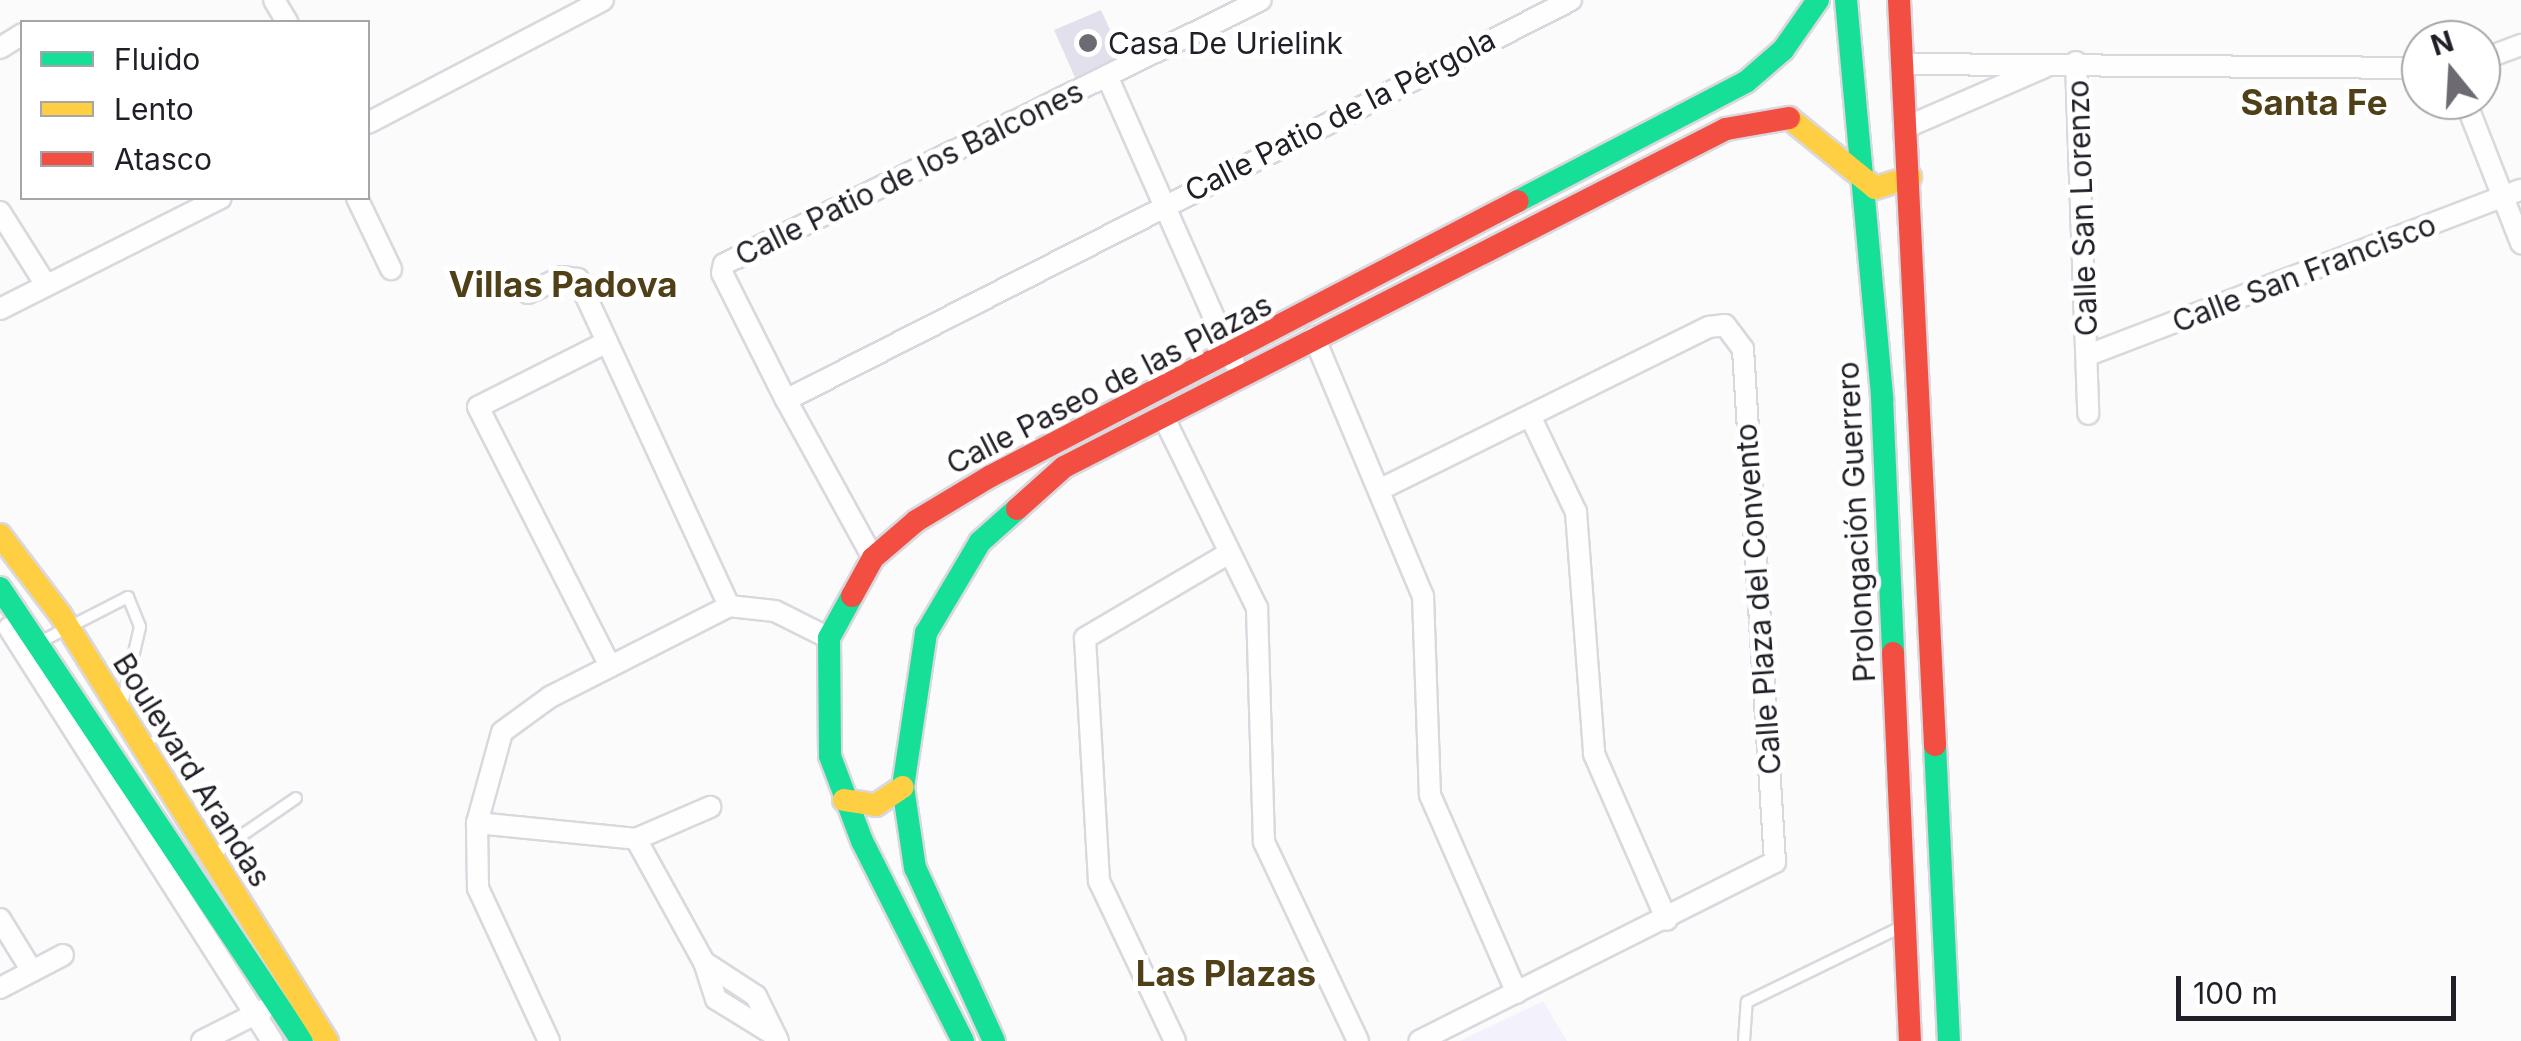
<!DOCTYPE html>
<html>
<head>
<meta charset="utf-8">
<style>
	body { margin:0 }
	#map { position:relative; width:2521px; height:1041px; overflow:hidden; background:#fbfbfb; font-family:Inter,sans-serif }
	div>[style] { position:absolute }
	.green>* { inset:0; background:#f3f1fb }
	.building>* { inset:0; background:#e3e0ed }
	.roads { filter:drop-shadow(2px 0 #dad8de) drop-shadow(-2px 0 #dad8de) drop-shadow(0 2px #dad8de) drop-shadow(0 -2px #dad8de) }
	.lane>* { height:10px; margin:-5px; padding:0 5px; transform-origin:5px; border-radius:5px; background:#fefefe }
	.street>* { height:20px; margin:-10px; padding:0 10px; transform-origin:10px; border-radius:10px; background:#fefefe }
	.fast>* { height:22px; margin:-11px; padding:0 11px; transform-origin:11px; border-radius:11px; background:#16e098 }
	.slow>* { height:22px; margin:-11px; padding:0 11px; transform-origin:11px; border-radius:11px; background:#ffcf43 }
	.jam>* { height:22px; margin:-11px; padding:0 11px; transform-origin:11px; border-radius:11px; background:#f24e42 }
	.dots>* { width:28px; height:28px; translate:-50% -50%; box-sizing:border-box; border:5px solid #fff; border-radius:50% }
	span { translate:-50% -50%; white-space:nowrap; text-align:center; line-height:1.15; -webkit-text-stroke:10px #fff; paint-order:stroke }
	.poi-label { font-size:30px; color:#211e27 }
	.left { translate:0 -50%; text-align:left }
	.street-label { font-size:30px; color:#211e27 }
	.quarter-label { font-size:35px; color:#4f4018; font-weight:700 }
	.legend { position:absolute; left:20px; top:20px; width:350px; height:180px; box-sizing:border-box; background:#fff; border:2px solid #a6a5a9; margin:0; padding:12px 18px; list-style:none; font-size:30px; color:#211e27 }
	.legend li { display:flex; align-items:center; gap:20px; height:50px }
	.legend b { width:50px; border:2px solid #a6a5a9 }
	.north { position:absolute; left:2401px; top:20px; width:100px; height:100px; box-sizing:border-box; background:#fff; border:2px solid #a6a5a9; border-radius:50%; rotate:342deg; font-size:28px; font-weight:700; line-height:40px; text-align:center; color:#211e27 }
	.north::after { content:''; display:block; margin:auto; width:35px; height:45px; background:#6d6b71; clip-path:polygon(50% 0,100% 100%,50% 72%,0 100%) }
	.scale { position:absolute; left:2176px; top:976px; width:280px; height:45px; box-sizing:border-box; border:5px solid #211e27; border-top:0; padding-left:12px; font-size:30px; line-height:35px; white-space:nowrap; color:#211e27; -webkit-text-stroke:8px #fff; paint-order:stroke }
</style>
</head>
<body>
<div id="map">
	<div class="green">
		<div style="clip-path:polygon(1543px 1001px,1567px 1041px,1460px 1041px)"></div>
	</div>
	<div class="building">
		<div style="clip-path:polygon(1101px 10px,1123px 58px,1077px 82px,1054px 30px)"></div>
	</div>
	<div class="roads">
		<div class="lane">
			<div style="left:40px;top:642px;width:99px;rotate:-27.1deg"></div>
			<div style="left:128px;top:597px;width:32px;rotate:68deg"></div>
			<div style="left:140px;top:627px;width:75px;rotate:103.1deg"></div>
			<div style="left:216px;top:853px;width:97px;rotate:-34.5deg"></div>
			<div style="left:1744px;top:1041px;width:39px;rotate:-86deg"></div>
			<div style="left:1747px;top:1002px;width:169px;rotate:-26deg"></div>
		</div>
		<div class="street">
			<div style="left:274px;top:0;width:26px;rotate:59deg"></div>
			<div style="left:0;top:48px;width:26px;rotate:-32deg"></div>
			<div style="left:2481px;top:60px;width:43px;rotate:-20.6deg"></div>
			<div style="left:2076px;top:62px;width:352px;rotate:88deg"></div>
			<div style="left:1905px;top:64px;width:516px;rotate:0.44deg"></div>
			<div style="left:1107px;top:76px;width:313px;rotate:66.1deg"></div>
			<div style="left:2465px;top:100px;width:154px;rotate:68.6deg"></div>
			<div style="left:368px;top:123px;width:265px;rotate:-27.6deg"></div>
			<div style="left:1909px;top:126px;width:148px;rotate:-23.5deg"></div>
			<div style="left:357px;top:198px;width:79px;rotate:64.4deg"></div>
			<div style="left:0;top:212px;width:86px;rotate:57.8deg"></div>
			<div style="left:528px;top:293px;width:38px;rotate:-25deg"></div>
			<div style="left:562px;top:277px;width:16px;rotate:7deg"></div>
			<div style="left:578px;top:279px;width:360px;rotate:65.2deg"></div>
			<div style="left:0;top:309px;width:247px;rotate:-26.7deg"></div>
			<div style="left:1314px;top:337px;width:281px;rotate:67.2deg"></div>
			<div style="left:1423px;top:596px;width:199px;rotate:88deg"></div>
			<div style="left:1430px;top:795px;width:216px;rotate:66.3deg"></div>
			<div style="left:607px;top:342px;width:144px;rotate:153.3deg"></div>
			<div style="left:478px;top:407px;width:291px;rotate:63deg"></div>
			<div style="left:2088px;top:355px;width:463px;rotate:-20.9deg"></div>
			<div style="left:786px;top:400px;width:881px;rotate:-27deg"></div>
			<div style="left:1163px;top:416px;width:214px;rotate:63.9deg"></div>
			<div style="left:1257px;top:608px;width:234px;rotate:88.3deg"></div>
			<div style="left:1264px;top:842px;width:220px;rotate:64.7deg"></div>
			<div style="left:1531px;top:418px;width:104px;rotate:64.4deg"></div>
			<div style="left:1576px;top:512px;width:243px;rotate:85.7deg"></div>
			<div style="left:1594px;top:754px;width:181px;rotate:66.3deg"></div>
			<div style="left:1381px;top:489px;width:366px;rotate:-26.3deg"></div>
			<div style="left:1709px;top:327px;width:16px;rotate:-7deg"></div>
			<div style="left:1725px;top:325px;width:30px;rotate:53deg"></div>
			<div style="left:1743px;top:349px;width:514px;rotate:86.43deg"></div>
			<div style="left:1775px;top:862px;width:398px;rotate:153.3deg"></div>
			<div style="left:873px;top:558px;width:180px;rotate:-118.8deg"></div>
			<div style="left:786px;top:400px;width:142px;rotate:-116.7deg"></div>
			<div style="left:722px;top:273px;width:9px;rotate:-77deg"></div>
			<div style="left:724px;top:264px;width:598px;rotate:-26.18deg"></div>
			<div style="left:9px;top:628px;width:490px;rotate:57.5deg"></div>
			<div style="left:477px;top:823px;width:160px;rotate:5.7deg"></div>
			<div style="left:636px;top:839px;width:141px;rotate:61.1deg"></div>
			<div style="left:704px;top:962px;width:39px;rotate:72deg"></div>
			<div style="left:716px;top:999px;width:70px;rotate:31.7deg"></div>
			<div style="left:636px;top:839px;width:81px;rotate:-23.4deg"></div>
			<div style="left:0;top:919px;width:61px;rotate:58.4deg"></div>
			<div style="left:704px;top:962px;width:62px;rotate:33.2deg"></div>
			<div style="left:756px;top:996px;width:50px;rotate:63.9deg"></div>
			<div style="left:0;top:988px;width:71px;rotate:-27.6deg"></div>
			<div style="left:202px;top:1041px;width:68px;rotate:-26.9deg"></div>
			<div style="left:549px;top:1041px;width:169px;rotate:-114.9deg"></div>
			<div style="left:478px;top:888px;width:65px;rotate:-90.9deg"></div>
			<div style="left:477px;top:823px;width:94px;rotate:-74.6deg"></div>
			<div style="left:502px;top:732px;width:59px;rotate:-36.1deg"></div>
			<div style="left:550px;top:697px;width:201px;rotate:-26.9deg"></div>
			<div style="left:729px;top:606px;width:46px;rotate:6.2deg"></div>
			<div style="left:775px;top:611px;width:60px;rotate:26.6deg"></div>
			<div style="left:1175px;top:1041px;width:177px;rotate:-115.4deg"></div>
			<div style="left:1099px;top:881px;width:243px;rotate:-93.3deg"></div>
			<div style="left:1085px;top:638px;width:164px;rotate:-30.5deg"></div>
		</div>
		<div class="fast">
			<div style="left:1846px;top:0;width:400px;rotate:84.8deg"></div>
			<div style="left:1882px;top:398px;width:255px;rotate:87.5deg"></div>
			<div style="left:1518px;top:201px;width:257px;rotate:-27.6deg"></div>
			<div style="left:1746px;top:82px;width:49px;rotate:-40.9deg"></div>
			<div style="left:1783px;top:50px;width:61px;rotate:-55deg"></div>
			<div style="left:0;top:588px;width:544px;rotate:56.31deg"></div>
			<div style="left:852px;top:596px;width:48px;rotate:118.7deg"></div>
			<div style="left:829px;top:638px;width:118px;rotate:89.5deg"></div>
			<div style="left:830px;top:756px;width:91px;rotate:69.4deg"></div>
			<div style="left:862px;top:841px;width:224px;rotate:63.2deg"></div>
			<div style="left:1935px;top:745px;width:296px;rotate:87.3deg"></div>
			<div style="left:994px;top:1041px;width:190px;rotate:-114.5deg"></div>
			<div style="left:915px;top:868px;width:82px;rotate:-98.4deg"></div>
			<div style="left:903px;top:787px;width:156px;rotate:-81.5deg"></div>
			<div style="left:926px;top:633px;width:106px;rotate:-59.3deg"></div>
			<div style="left:980px;top:542px;width:50px;rotate:-41.7deg"></div>
		</div>
		<div class="slow">
			<div style="left:1789px;top:118px;width:111px;rotate:39.1deg"></div>
			<div style="left:1875px;top:188px;width:37px;rotate:-17deg"></div>
			<div style="left:0;top:535px;width:99px;rotate:52.8deg"></div>
			<div style="left:60px;top:614px;width:504px;rotate:57.98deg"></div>
			<div style="left:844px;top:800px;width:32px;rotate:9deg"></div>
			<div style="left:876px;top:805px;width:32px;rotate:-34deg"></div>
		</div>
		<div class="jam">
			<div style="left:1899px;top:0;width:746px;rotate:87.23deg"></div>
			<div style="left:1017px;top:509px;width:63px;rotate:-41.8deg"></div>
			<div style="left:1064px;top:467px;width:743px;rotate:-27.05deg"></div>
			<div style="left:1726px;top:129px;width:64px;rotate:-9.9deg"></div>
			<div style="left:852px;top:596px;width:43px;rotate:-61.1deg"></div>
			<div style="left:873px;top:558px;width:57px;rotate:-40.7deg"></div>
			<div style="left:916px;top:521px;width:87px;rotate:-31deg"></div>
			<div style="left:991px;top:476px;width:594px;rotate:-27.56deg"></div>
			<div style="left:1893px;top:653px;width:388px;rotate:87.5deg"></div>
		</div>
	</div>
	<div class="dots">
		<div style="left:1088px;top:43px;background:#6d6b71"></div>
	</div>
	<div class="poi-label">
		<span class="left" style="left:1108px;top:43px">Casa De Urielink</span>
	</div>
	<div class="street-label">
		<span style="left:1340px;top:115px;rotate:-27deg">Calle Patio de la Pérgola</span>
		<span style="left:909px;top:173px;rotate:-26deg">Calle Patio de los Balcones</span>
		<span style="left:2082px;top:208px;rotate:-92deg">Calle San Lorenzo</span>
		<span style="left:2304px;top:273px;rotate:-21deg">Calle San Francisco</span>
		<span style="left:1109px;top:384px;rotate:-27deg">Calle Paseo de las Plazas</span>
		<span style="left:1856px;top:522px;rotate:-93deg">Prolongación Guerrero</span>
		<span style="left:1758px;top:599px;rotate:-94deg">Calle Plaza del Convento</span>
		<span style="left:192px;top:770px;rotate:58deg">Boulevard Arandas</span>
	</div>
	<div class="quarter-label">
		<span style="left:2314px;top:102px">Santa Fe</span>
		<span style="left:563px;top:284px">Villas Padova</span>
		<span style="left:1226px;top:973px">Las Plazas</span>
	</div>
	<ul class="legend">
	<li><b style="height:12px;background:#16e098"></b>Fluido</li>
	<li><b style="height:12px;background:#ffcf43"></b>Lento</li>
	<li><b style="height:12px;background:#f24e42"></b>Atasco</li>
	</ul>
	<div class="north">N</div>
	<div class="scale">100 m</div>
</div>
</body>
</html>
